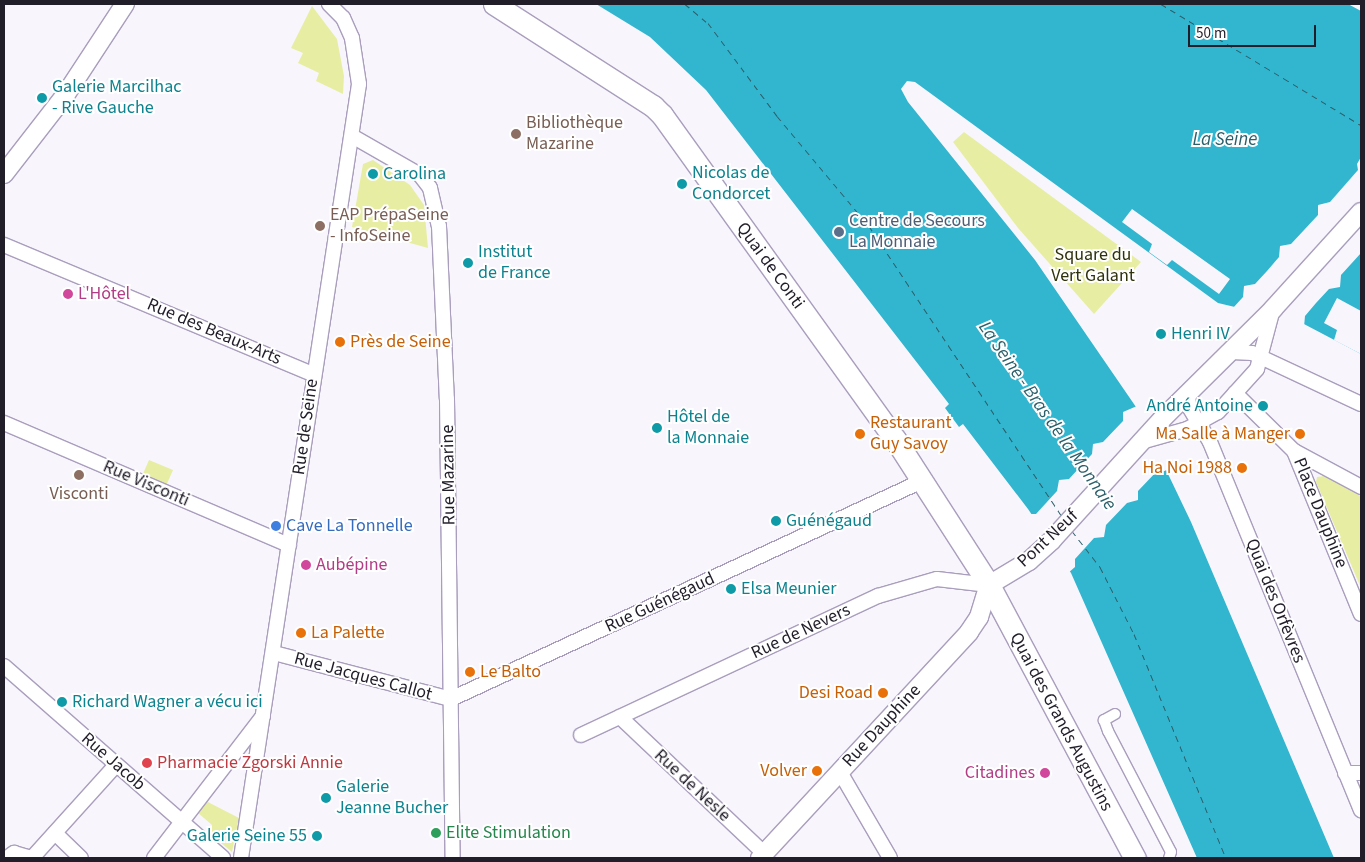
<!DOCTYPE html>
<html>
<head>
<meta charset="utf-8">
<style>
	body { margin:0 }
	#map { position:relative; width:1365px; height:862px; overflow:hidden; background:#f8f6fc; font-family:"Source Sans 3",sans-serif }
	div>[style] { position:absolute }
	.green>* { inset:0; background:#e7eea3 }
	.water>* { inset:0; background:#32b6d0 }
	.pier>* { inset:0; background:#f8f6fc }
	.ferry>* { height:1px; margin-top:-0.5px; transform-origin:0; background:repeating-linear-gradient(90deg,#2b5f6a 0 6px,transparent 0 11px) }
	.roads { filter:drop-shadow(1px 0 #a99ebd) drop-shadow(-1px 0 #a99ebd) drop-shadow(0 1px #a99ebd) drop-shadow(0 -1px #a99ebd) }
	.pedestrian>* { height:10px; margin:-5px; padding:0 5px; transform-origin:5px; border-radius:5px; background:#fff }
	.minor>* { height:14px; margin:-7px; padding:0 7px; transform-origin:7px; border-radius:7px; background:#fff }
	.tertiary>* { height:18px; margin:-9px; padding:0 9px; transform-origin:9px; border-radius:9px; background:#fff }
	.primary>* { height:21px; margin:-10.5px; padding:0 10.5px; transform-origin:10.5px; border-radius:10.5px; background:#fff }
	.dots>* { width:14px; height:14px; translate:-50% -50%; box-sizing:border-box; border:2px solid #fff; border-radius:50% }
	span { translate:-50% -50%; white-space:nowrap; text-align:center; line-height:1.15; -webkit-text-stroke:4px #fff; paint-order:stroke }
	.culture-label { font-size:18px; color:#0d838f }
	.left { translate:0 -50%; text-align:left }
	.right { translate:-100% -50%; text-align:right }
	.education-label { font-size:18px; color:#785e54 }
	.service-label { font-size:18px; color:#4e5e75 }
	.park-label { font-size:18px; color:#2f320a }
	.street-label { font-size:18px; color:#211d29 }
	.hotel-label { font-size:18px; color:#b23c85 }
	.food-label { font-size:18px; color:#c56008 }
	.shop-label { font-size:18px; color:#366cbe }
	.health-label { font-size:18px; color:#be3a42 }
	.leisure-label { font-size:18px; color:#27864d }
	.water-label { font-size:19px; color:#2b5f6a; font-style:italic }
	.frame { position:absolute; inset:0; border:5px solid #211d29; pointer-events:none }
	.scale { position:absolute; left:1188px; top:25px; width:128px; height:22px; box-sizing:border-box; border:2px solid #211d29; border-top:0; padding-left:6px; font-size:15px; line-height:18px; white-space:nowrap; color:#211d29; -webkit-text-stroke:4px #fff; paint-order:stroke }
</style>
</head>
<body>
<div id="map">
	<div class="green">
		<div style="clip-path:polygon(312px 6px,337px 39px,344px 76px,343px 94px,316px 81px,319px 73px,298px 63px,303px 53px,291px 48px)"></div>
		<div style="clip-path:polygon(964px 132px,1141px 262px,1094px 314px,1018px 228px,953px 142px)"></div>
		<div style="clip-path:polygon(373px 160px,410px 185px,424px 205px,428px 248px,352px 227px,363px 164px)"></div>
		<div style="clip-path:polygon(149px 460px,173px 470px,166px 486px,142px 476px)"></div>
		<div style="clip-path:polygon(1324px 476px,1361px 496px,1361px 588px,1316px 482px,1317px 477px)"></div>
		<div style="clip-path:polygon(204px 800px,239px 818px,232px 852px,210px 834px,212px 825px,197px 812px)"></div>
	</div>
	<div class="water">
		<div style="clip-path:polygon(596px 4px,1348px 4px,1361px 11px,1361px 354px,1302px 323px,1218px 303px,915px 82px,907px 81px,901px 89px,908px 102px,1035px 260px,1136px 407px,1191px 522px,1334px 858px,1197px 858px,1071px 573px,1028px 509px,963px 424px,959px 427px,945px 408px,949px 404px,706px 90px,650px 37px)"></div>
	</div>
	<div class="pier">
		<div style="clip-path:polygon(1361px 157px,1361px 253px,1341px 275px,1340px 287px,1329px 289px,1316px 303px,1305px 316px,1304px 327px,1233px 308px,1243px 297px,1244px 286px,1255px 284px,1267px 271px,1279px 257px,1280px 246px,1291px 244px,1318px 215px,1318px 205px,1330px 202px,1358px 170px,1357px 164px)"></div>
		<div style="clip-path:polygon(1132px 209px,1230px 279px,1219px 294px,1172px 260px,1167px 265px,1149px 252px,1152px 244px,1122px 222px)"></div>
		<div style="clip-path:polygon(1337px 298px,1361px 311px,1361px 354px,1334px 340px,1337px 330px,1324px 323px)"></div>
		<div style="clip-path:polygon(1137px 406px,1169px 467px,1165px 471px,1158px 470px,1138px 491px,1138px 500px,1127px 503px,1106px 525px,1104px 537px,1094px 538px,1075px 559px,1075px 567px,1068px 573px,1028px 514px,1036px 514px,1057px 491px,1059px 480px,1069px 479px,1092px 454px,1093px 444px,1103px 442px,1123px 421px,1123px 412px)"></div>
	</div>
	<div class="ferry">
		<div style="left:685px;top:4px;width:30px;rotate:40deg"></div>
		<div style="left:708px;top:23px;width:116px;rotate:53.4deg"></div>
		<div style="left:777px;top:116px;width:143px;rotate:50.1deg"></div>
		<div style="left:869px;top:226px;width:349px;rotate:56.4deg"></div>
		<div style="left:1161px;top:4px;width:234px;rotate:31.2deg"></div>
		<div style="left:1072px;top:531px;width:46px;rotate:52.1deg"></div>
		<div style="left:1100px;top:567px;width:75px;rotate:63.1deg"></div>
		<div style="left:1134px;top:634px;width:242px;rotate:67.7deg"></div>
	</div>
	<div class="roads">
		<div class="pedestrian">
			<div style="left:1115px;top:714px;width:13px;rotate:151deg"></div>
			<div style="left:1104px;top:720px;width:12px;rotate:70deg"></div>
			<div style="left:1108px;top:731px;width:136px;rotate:62.5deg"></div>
			<div style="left:1171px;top:852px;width:6px;rotate:108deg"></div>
		</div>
		<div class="minor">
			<div style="left:352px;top:136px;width:78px;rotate:29.8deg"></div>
			<div style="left:420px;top:175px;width:16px;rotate:52deg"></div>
			<div style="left:430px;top:188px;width:39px;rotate:77deg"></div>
			<div style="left:439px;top:226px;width:173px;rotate:87.4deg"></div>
			<div style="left:447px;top:399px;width:459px;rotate:89.3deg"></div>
			<div style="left:4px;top:245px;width:335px;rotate:22.7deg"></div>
			<div style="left:1232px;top:352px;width:20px;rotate:3deg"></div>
			<div style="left:1252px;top:353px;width:120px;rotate:25.1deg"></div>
			<div style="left:1188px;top:393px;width:14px;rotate:86deg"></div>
			<div style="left:1189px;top:407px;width:41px;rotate:59deg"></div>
			<div style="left:1210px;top:442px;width:398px;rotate:67.7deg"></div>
			<div style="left:1235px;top:393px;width:83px;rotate:44.5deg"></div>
			<div style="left:1294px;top:451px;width:76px;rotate:28.2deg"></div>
			<div style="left:4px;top:423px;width:310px;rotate:23.2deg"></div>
			<div style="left:1141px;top:442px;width:48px;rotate:-15.8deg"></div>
			<div style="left:1187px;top:429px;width:35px;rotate:-29deg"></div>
			<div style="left:1218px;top:412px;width:58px;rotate:-47.8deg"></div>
			<div style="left:1257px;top:369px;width:62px;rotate:-75.1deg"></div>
			<div style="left:1294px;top:451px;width:176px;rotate:67.7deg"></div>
			<div style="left:274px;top:653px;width:183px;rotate:14.6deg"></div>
			<div style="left:451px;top:699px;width:519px;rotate:-24.84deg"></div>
			<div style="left:4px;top:666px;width:291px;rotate:41.2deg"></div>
			<div style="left:620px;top:717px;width:199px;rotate:43.4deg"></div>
			<div style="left:581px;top:735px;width:328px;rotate:-25.1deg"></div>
			<div style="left:878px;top:596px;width:61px;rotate:-16.1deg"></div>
			<div style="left:937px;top:579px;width:52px;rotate:6.6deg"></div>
			<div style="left:840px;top:772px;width:99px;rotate:59.8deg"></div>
			<div style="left:1345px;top:773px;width:16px"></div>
			<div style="left:55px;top:833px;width:36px;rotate:44deg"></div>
			<div style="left:7px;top:858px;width:9px;rotate:-36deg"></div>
			<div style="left:14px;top:853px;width:19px;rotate:16deg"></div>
			<div style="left:32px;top:858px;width:125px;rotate:-47.9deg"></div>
			<div style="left:154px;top:858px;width:179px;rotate:-52.5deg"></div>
			<div style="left:241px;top:858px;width:783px;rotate:-81.33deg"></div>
			<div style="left:359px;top:84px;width:47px;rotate:-98.7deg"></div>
			<div style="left:352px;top:38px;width:22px;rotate:-114deg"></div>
			<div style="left:343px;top:18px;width:20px;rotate:-135deg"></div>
		</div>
		<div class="tertiary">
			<div style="left:4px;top:174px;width:101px;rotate:-52.2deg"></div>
			<div style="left:66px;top:94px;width:108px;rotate:-56.8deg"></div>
			<div style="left:760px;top:858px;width:308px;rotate:-47.2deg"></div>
			<div style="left:969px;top:632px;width:18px;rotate:-56deg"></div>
			<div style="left:979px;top:617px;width:34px;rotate:-73deg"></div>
			<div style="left:989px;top:585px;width:47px;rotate:-31deg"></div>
			<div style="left:1029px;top:561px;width:31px;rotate:-42deg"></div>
			<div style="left:1052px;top:540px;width:166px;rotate:-47.7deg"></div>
			<div style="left:1164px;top:417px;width:153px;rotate:-44.7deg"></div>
			<div style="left:1273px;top:309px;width:131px;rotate:-47.8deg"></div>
		</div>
		<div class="primary">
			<div style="left:494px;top:4px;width:189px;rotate:32.7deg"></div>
			<div style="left:653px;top:106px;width:13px;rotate:45deg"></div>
			<div style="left:662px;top:115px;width:399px;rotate:54.3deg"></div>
			<div style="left:895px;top:439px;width:174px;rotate:57.2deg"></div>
			<div style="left:989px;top:585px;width:310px;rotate:61.9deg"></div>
		</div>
	</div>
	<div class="dots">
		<div style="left:42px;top:98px;background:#0f9aa8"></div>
		<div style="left:516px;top:134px;background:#8d6e63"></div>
		<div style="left:373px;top:174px;background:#0f9aa8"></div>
		<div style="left:682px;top:184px;background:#0f9aa8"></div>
		<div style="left:320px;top:226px;background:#8d6e63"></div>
		<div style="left:839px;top:232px;background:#5c6f8a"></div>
		<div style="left:468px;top:263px;background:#0f9aa8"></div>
		<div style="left:68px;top:294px;background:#d1479c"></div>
		<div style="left:1161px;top:334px;background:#0f9aa8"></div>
		<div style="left:340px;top:342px;background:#e8710a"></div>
		<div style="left:1263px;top:406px;background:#0f9aa8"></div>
		<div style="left:657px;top:428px;background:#0f9aa8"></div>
		<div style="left:860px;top:434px;background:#e8710a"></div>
		<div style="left:1300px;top:434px;background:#e8710a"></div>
		<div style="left:1242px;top:468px;background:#e8710a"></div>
		<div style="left:79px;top:475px;background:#8d6e63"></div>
		<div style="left:776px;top:521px;background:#0f9aa8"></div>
		<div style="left:276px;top:526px;background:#3f7fe0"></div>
		<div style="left:306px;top:565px;background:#d1479c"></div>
		<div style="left:731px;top:589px;background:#0f9aa8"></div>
		<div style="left:301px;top:633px;background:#e8710a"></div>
		<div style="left:470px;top:672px;background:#e8710a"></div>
		<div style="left:883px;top:693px;background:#e8710a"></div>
		<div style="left:62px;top:702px;background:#0f9aa8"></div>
		<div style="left:147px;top:763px;background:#e0444e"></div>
		<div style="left:817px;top:771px;background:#e8710a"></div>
		<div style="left:1045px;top:773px;background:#d1479c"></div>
		<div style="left:326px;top:798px;background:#0f9aa8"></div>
		<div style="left:436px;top:833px;background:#2e9e5b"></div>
		<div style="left:317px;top:836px;background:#0f9aa8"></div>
	</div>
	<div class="culture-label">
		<span class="left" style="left:52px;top:98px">Galerie Marcilhac<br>- Rive Gauche</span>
		<span class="left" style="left:383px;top:174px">Carolina</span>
		<span class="left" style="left:692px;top:184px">Nicolas de<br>Condorcet</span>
		<span class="left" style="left:478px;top:263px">Institut<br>de France</span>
		<span class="left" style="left:1171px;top:334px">Henri IV</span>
		<span class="right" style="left:1253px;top:406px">André Antoine</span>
		<span class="left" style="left:667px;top:428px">Hôtel de<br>la Monnaie</span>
		<span class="left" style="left:786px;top:521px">Guénégaud</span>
		<span class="left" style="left:741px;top:589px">Elsa Meunier</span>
		<span class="left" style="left:72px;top:702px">Richard Wagner a vécu ici</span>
		<span class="left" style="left:336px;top:798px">Galerie<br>Jeanne Bucher</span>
		<span class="right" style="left:307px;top:836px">Galerie Seine 55</span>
	</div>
	<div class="education-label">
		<span class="left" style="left:526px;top:134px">Bibliothèque<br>Mazarine</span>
		<span class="left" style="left:330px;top:226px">EAP PrépaSeine<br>- InfoSeine</span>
		<span style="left:79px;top:494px">Visconti</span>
	</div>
	<div class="service-label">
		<span class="left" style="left:849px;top:232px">Centre de Secours<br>La Monnaie</span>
	</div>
	<div class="park-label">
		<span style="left:1093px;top:266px">Square du<br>Vert Galant</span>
	</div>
	<div class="street-label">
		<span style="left:770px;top:266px;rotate:54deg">Quai de Conti</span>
		<span style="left:214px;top:332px;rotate:23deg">Rue des Beaux-Arts</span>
		<span style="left:306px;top:427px;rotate:-82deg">Rue de Seine</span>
		<span style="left:449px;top:475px;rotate:-91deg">Rue Mazarine</span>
		<span style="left:146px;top:484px;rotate:23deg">Rue Visconti</span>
		<span style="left:1320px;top:513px;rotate:68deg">Place Dauphine</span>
		<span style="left:1048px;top:539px;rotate:-43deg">Pont Neuf</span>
		<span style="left:1275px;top:601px;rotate:68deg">Quai des Orfèvres</span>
		<span style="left:660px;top:603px;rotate:-25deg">Rue Guénégaud</span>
		<span style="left:801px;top:632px;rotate:-25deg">Rue de Nevers</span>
		<span style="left:363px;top:677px;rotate:15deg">Rue Jacques Callot</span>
		<span style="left:1061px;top:722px;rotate:62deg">Quai des Grands Augustins</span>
		<span style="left:882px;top:726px;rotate:-47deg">Rue Dauphine</span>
		<span style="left:113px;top:762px;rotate:41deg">Rue Jacob</span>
		<span style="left:692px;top:786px;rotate:43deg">Rue de Nesle</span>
	</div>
	<div class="hotel-label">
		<span class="left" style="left:78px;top:294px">L'Hôtel</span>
		<span class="left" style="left:316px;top:565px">Aubépine</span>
		<span class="right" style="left:1035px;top:773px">Citadines</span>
	</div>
	<div class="food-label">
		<span class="left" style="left:350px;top:342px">Près de Seine</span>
		<span class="left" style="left:870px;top:434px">Restaurant<br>Guy Savoy</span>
		<span class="right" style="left:1290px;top:434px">Ma Salle à Manger</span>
		<span class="right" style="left:1232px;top:468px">Ha Noi 1988</span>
		<span class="left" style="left:311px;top:633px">La Palette</span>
		<span class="left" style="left:480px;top:672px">Le Balto</span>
		<span class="right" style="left:873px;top:693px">Desi Road</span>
		<span class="right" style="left:807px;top:771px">Volver</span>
	</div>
	<div class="shop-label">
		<span class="left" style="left:286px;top:526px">Cave La Tonnelle</span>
	</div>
	<div class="health-label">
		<span class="left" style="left:157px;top:763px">Pharmacie Zgorski Annie</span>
	</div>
	<div class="leisure-label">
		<span class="left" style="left:446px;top:833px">Elite Stimulation</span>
	</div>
	<div class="water-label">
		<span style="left:1225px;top:140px">La Seine</span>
		<span style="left:1047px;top:416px;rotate:55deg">La Seine - Bras de la Monnaie</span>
	</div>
	<div class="frame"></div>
	<div class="scale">50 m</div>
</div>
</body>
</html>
